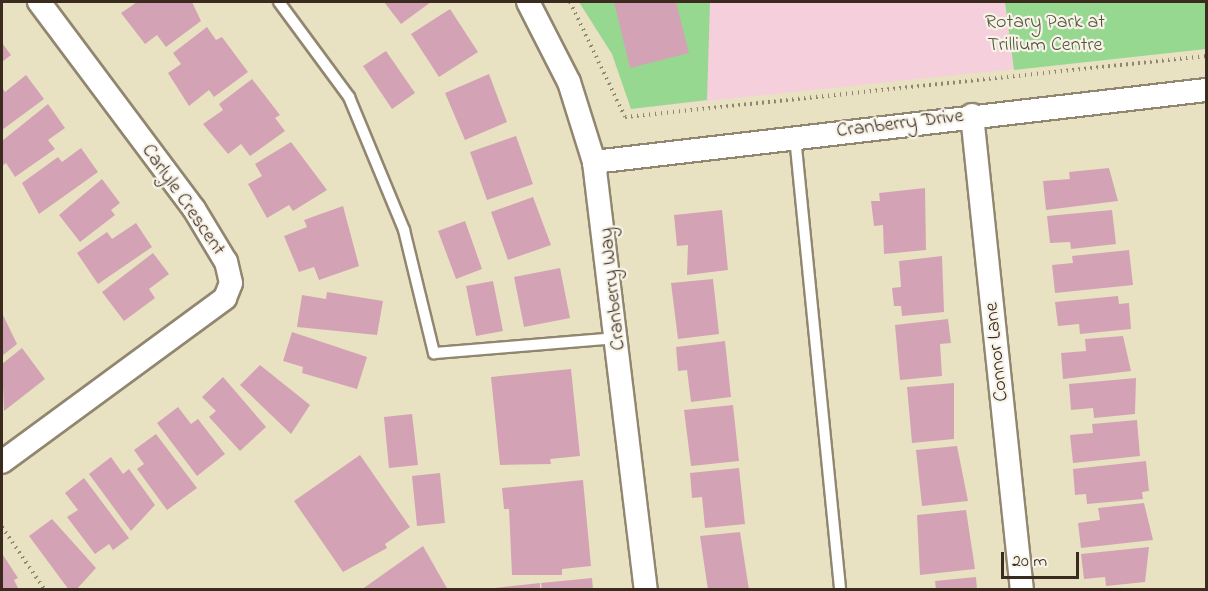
<!DOCTYPE html>
<html>
<head>
<meta charset="utf-8">
<style>
	body { margin:0 }
	#map { position:relative; width:1208px; height:591px; overflow:hidden; background:#e8e2c2; font-family:"Indie Flower",sans-serif }
	div>[style] { position:absolute }
	.built>* { inset:0; background:#f5cfdb }
	.green>* { inset:0; background:#96d88f }
	.building>* { inset:0; background:#d3a3b5 }
	.path>* { height:4px; margin-top:-2px; transform-origin:0; background:repeating-linear-gradient(90deg,#928670 0 1.5px,transparent 0 6px) }
	.roads { filter:drop-shadow(2px 0 #928670) drop-shadow(-2px 0 #928670) drop-shadow(0 2px #928670) drop-shadow(0 -2px #928670) }
	.service>* { height:10px; margin:-5px; padding:0 5px; transform-origin:5px; border-radius:5px; background:#fff }
	.minor>* { height:22px; margin:-11px; padding:0 11px; transform-origin:11px; border-radius:11px; background:#fff }
	span { translate:-50% -50%; white-space:nowrap; text-align:center; line-height:1.15; -webkit-text-stroke:4.5px #f7f3e8; paint-order:stroke }
	.park-label { font-size:20px; color:#52563a }
	.street-label { font-size:20px; color:#3b2a1e }
	.frame { position:absolute; inset:0; border:3px solid #3b2a1e; pointer-events:none }
	.scale { position:absolute; left:1001px; top:552px; width:78px; height:27px; box-sizing:border-box; border:3px solid #3b2a1e; border-top:0; padding-left:8px; font-size:18px; line-height:21px; white-space:nowrap; color:#3b2a1e; -webkit-text-stroke:4px #f7f3e8; paint-order:stroke }
</style>
</head>
<body>
<div id="map">
	<div class="built">
		<div style="clip-path:polygon(579px 2px,1206px 2px,1206px 49px,631px 109px,612px 54px)"></div>
	</div>
	<div class="green">
		<div style="clip-path:polygon(579px 2px,710px 2px,707px 100px,631px 109px,612px 54px)"></div>
		<div style="clip-path:polygon(1005px 2px,1206px 2px,1206px 49px,1014px 70px)"></div>
	</div>
	<div class="building">
		<div style="clip-path:polygon(137px 2px,192px 2px,201px 21px,166px 47px,157px 35px,145px 44px,121px 13px)"></div>
		<div style="clip-path:polygon(384px 2px,431px 2px,401px 24px)"></div>
		<div style="clip-path:polygon(614px 2px,676px 2px,689px 53px,630px 68px)"></div>
		<div style="clip-path:polygon(450px 9px,478px 52px,439px 77px,411px 34px)"></div>
		<div style="clip-path:polygon(207px 27px,216px 40px,222px 37px,248px 72px,214px 97px,209px 90px,189px 106px,168px 73px,181px 64px,173px 53px)"></div>
		<div style="clip-path:polygon(2px 43px,11px 55px,2px 62px)"></div>
		<div style="clip-path:polygon(386px 51px,415px 93px,392px 109px,363px 66px)"></div>
		<div style="clip-path:polygon(489px 74px,507px 122px,465px 140px,445px 93px)"></div>
		<div style="clip-path:polygon(26px 75px,44px 99px,2px 130px,2px 87px,5px 92px)"></div>
		<div style="clip-path:polygon(252px 79px,280px 115px,275px 118px,285px 131px,250px 156px,241px 144px,228px 154px,203px 124px,223px 110px,219px 104px)"></div>
		<div style="clip-path:polygon(48px 104px,65px 128px,48px 140px,55px 149px,15px 177px,6px 163px,2px 166px,2px 141px)"></div>
		<div style="clip-path:polygon(516px 136px,533px 184px,487px 200px,470px 152px)"></div>
		<div style="clip-path:polygon(291px 142px,327px 190px,293px 211px,289px 205px,267px 218px,248px 184px,262px 176px,255px 164px)"></div>
		<div style="clip-path:polygon(81px 148px,98px 172px,39px 214px,22px 183px,58px 157px,62px 162px)"></div>
		<div style="clip-path:polygon(1109px 168px,1118px 201px,1046px 210px,1043px 181px,1070px 179px,1069px 172px)"></div>
		<div style="clip-path:polygon(102px 179px,120px 203px,111px 210px,115px 215px,80px 242px,59px 215px)"></div>
		<div style="clip-path:polygon(925px 188px,926px 250px,884px 254px,883px 225px,874px 226px,871px 201px,880px 201px,879px 193px)"></div>
		<div style="clip-path:polygon(533px 197px,551px 245px,508px 260px,491px 212px)"></div>
		<div style="clip-path:polygon(343px 206px,359px 266px,319px 280px,314px 267px,299px 272px,284px 236px,307px 227px,304px 220px)"></div>
		<div style="clip-path:polygon(722px 210px,728px 270px,687px 275px,688px 245px,677px 246px,674px 215px)"></div>
		<div style="clip-path:polygon(1112px 210px,1116px 244px,1071px 249px,1070px 242px,1050px 243px,1047px 216px)"></div>
		<div style="clip-path:polygon(465px 221px,482px 269px,456px 279px,438px 231px)"></div>
		<div style="clip-path:polygon(136px 223px,152px 247px,98px 284px,77px 253px,107px 232px,112px 239px)"></div>
		<div style="clip-path:polygon(1129px 250px,1133px 285px,1055px 293px,1052px 265px,1073px 263px,1072px 256px)"></div>
		<div style="clip-path:polygon(153px 253px,169px 274px,149px 289px,155px 298px,124px 321px,102px 292px)"></div>
		<div style="clip-path:polygon(942px 256px,944px 312px,902px 316px,901px 306px,894px 306px,892px 288px,901px 287px,899px 261px)"></div>
		<div style="clip-path:polygon(560px 268px,570px 318px,524px 327px,514px 277px)"></div>
		<div style="clip-path:polygon(713px 279px,719px 334px,678px 339px,671px 283px)"></div>
		<div style="clip-path:polygon(493px 281px,503px 331px,476px 336px,466px 286px)"></div>
		<div style="clip-path:polygon(327px 292px,383px 301px,377px 335px,297px 327px,302px 295px,326px 299px)"></div>
		<div style="clip-path:polygon(1118px 296px,1119px 304px,1129px 303px,1131px 329px,1080px 334px,1079px 324px,1058px 326px,1055px 302px)"></div>
		<div style="clip-path:polygon(2px 313px,17px 344px,2px 356px)"></div>
		<div style="clip-path:polygon(948px 319px,951px 343px,940px 344px,942px 376px,900px 380px,895px 325px)"></div>
		<div style="clip-path:polygon(292px 332px,367px 357px,357px 389px,302px 373px,303px 367px,283px 361px)"></div>
		<div style="clip-path:polygon(1123px 336px,1131px 371px,1063px 379px,1061px 353px,1086px 351px,1085px 339px)"></div>
		<div style="clip-path:polygon(725px 341px,731px 397px,691px 402px,687px 370px,678px 371px,676px 347px)"></div>
		<div style="clip-path:polygon(22px 348px,45px 379px,4px 411px,2px 364px)"></div>
		<div style="clip-path:polygon(260px 365px,310px 405px,291px 434px,240px 385px)"></div>
		<div style="clip-path:polygon(571px 369px,580px 456px,550px 459px,551px 464px,500px 465px,491px 377px)"></div>
		<div style="clip-path:polygon(223px 377px,266px 427px,240px 451px,209px 417px,216px 411px,202px 397px)"></div>
		<div style="clip-path:polygon(1136px 378px,1135px 414px,1094px 418px,1093px 408px,1071px 410px,1069px 384px)"></div>
		<div style="clip-path:polygon(954px 383px,954px 439px,912px 443px,907px 387px)"></div>
		<div style="clip-path:polygon(733px 405px,739px 461px,691px 466px,684px 410px)"></div>
		<div style="clip-path:polygon(178px 407px,191px 424px,198px 419px,225px 454px,197px 476px,157px 423px)"></div>
		<div style="clip-path:polygon(412px 414px,418px 465px,389px 468px,384px 417px)"></div>
		<div style="clip-path:polygon(1137px 420px,1140px 456px,1073px 463px,1070px 435px,1093px 433px,1092px 424px)"></div>
		<div style="clip-path:polygon(156px 434px,197px 488px,167px 510px,137px 469px,144px 464px,134px 450px)"></div>
		<div style="clip-path:polygon(957px 446px,968px 501px,922px 506px,916px 450px)"></div>
		<div style="clip-path:polygon(360px 455px,410px 527px,385px 544px,387px 548px,343px 572px,294px 501px)"></div>
		<div style="clip-path:polygon(111px 457px,123px 474px,129px 469px,155px 505px,131px 531px,89px 474px)"></div>
		<div style="clip-path:polygon(1146px 461px,1149px 491px,1142px 492px,1143px 499px,1087px 504px,1086px 494px,1075px 495px,1073px 469px)"></div>
		<div style="clip-path:polygon(739px 468px,745px 524px,705px 528px,702px 497px,692px 498px,690px 473px)"></div>
		<div style="clip-path:polygon(440px 473px,445px 523px,417px 526px,412px 476px)"></div>
		<div style="clip-path:polygon(84px 478px,129px 538px,113px 550px,109px 544px,95px 554px,67px 517px,78px 510px,65px 493px)"></div>
		<div style="clip-path:polygon(583px 480px,591px 566px,562px 569px,562px 575px,512px 575px,509px 509px,504px 509px,502px 488px)"></div>
		<div style="clip-path:polygon(1144px 503px,1153px 540px,1081px 548px,1078px 523px,1100px 520px,1098px 508px)"></div>
		<div style="clip-path:polygon(966px 510px,975px 569px,920px 575px,917px 515px)"></div>
		<div style="clip-path:polygon(52px 519px,96px 568px,76px 590px,69px 590px,29px 536px)"></div>
		<div style="clip-path:polygon(740px 532px,749px 590px,708px 590px,700px 536px)"></div>
		<div style="clip-path:polygon(423px 546px,448px 590px,361px 590px)"></div>
		<div style="clip-path:polygon(1149px 547px,1145px 582px,1106px 586px,1105px 577px,1084px 579px,1081px 554px)"></div>
		<div style="clip-path:polygon(3px 555px,18px 578px,14px 580px,19px 590px,2px 590px)"></div>
		<div style="clip-path:polygon(976px 577px,977px 590px,936px 590px,935px 581px)"></div>
		<div style="clip-path:polygon(592px 578px,593px 590px,542px 590px,541px 583px)"></div>
		<div style="clip-path:polygon(540px 583px,540px 590px,495px 590px,495px 588px)"></div>
	</div>
	<div class="path">
		<div style="left:570px;top:2px;width:127px;rotate:64.4deg"></div>
		<div style="left:625px;top:117px;width:584px;rotate:-5.99deg"></div>
		<div style="left:2px;top:527px;width:76px;rotate:55.7deg"></div>
	</div>
	<div class="roads">
		<div class="service">
			<div style="left:279px;top:2px;width:118px;rotate:53.6deg"></div>
			<div style="left:349px;top:97px;width:144px;rotate:67.5deg"></div>
			<div style="left:404px;top:230px;width:127px;rotate:76.3deg"></div>
			<div style="left:434px;top:353px;width:185px;rotate:-4.7deg"></div>
			<div style="left:795px;top:137px;width:455px;rotate:84.3deg"></div>
		</div>
		<div class="minor">
			<div style="left:528px;top:2px;width:90px;rotate:62.9deg"></div>
			<div style="left:569px;top:82px;width:84px;rotate:72.6deg"></div>
			<div style="left:594px;top:162px;width:431px;rotate:83.1deg"></div>
			<div style="left:972px;top:115px;width:478px;rotate:84deg"></div>
			<div style="left:594px;top:162px;width:616px;rotate:-6.71deg"></div>
			<div style="left:2px;top:462px;width:277px;rotate:-36.3deg"></div>
			<div style="left:225px;top:298px;width:16px;rotate:-68deg"></div>
			<div style="left:231px;top:283px;width:22px;rotate:-103deg"></div>
			<div style="left:226px;top:262px;width:62px;rotate:-121.1deg"></div>
			<div style="left:194px;top:209px;width:259px;rotate:-126.8deg"></div>
		</div>
	</div>
	<div class="park-label">
		<span style="left:1045px;top:34px">Rotary Park at<br>Trillium Centre</span>
	</div>
	<div class="street-label">
		<span style="left:900px;top:124px;rotate:-7deg">Cranberry Drive</span>
		<span style="left:183px;top:200px;rotate:55deg">Carlyle Crescent</span>
		<span style="left:613px;top:289px;rotate:-96deg">Cranberry Way</span>
		<span style="left:997px;top:352px;rotate:-96deg">Connor Lane</span>
	</div>
	<div class="frame"></div>
	<div class="scale">20 m</div>
</div>
</body>
</html>
